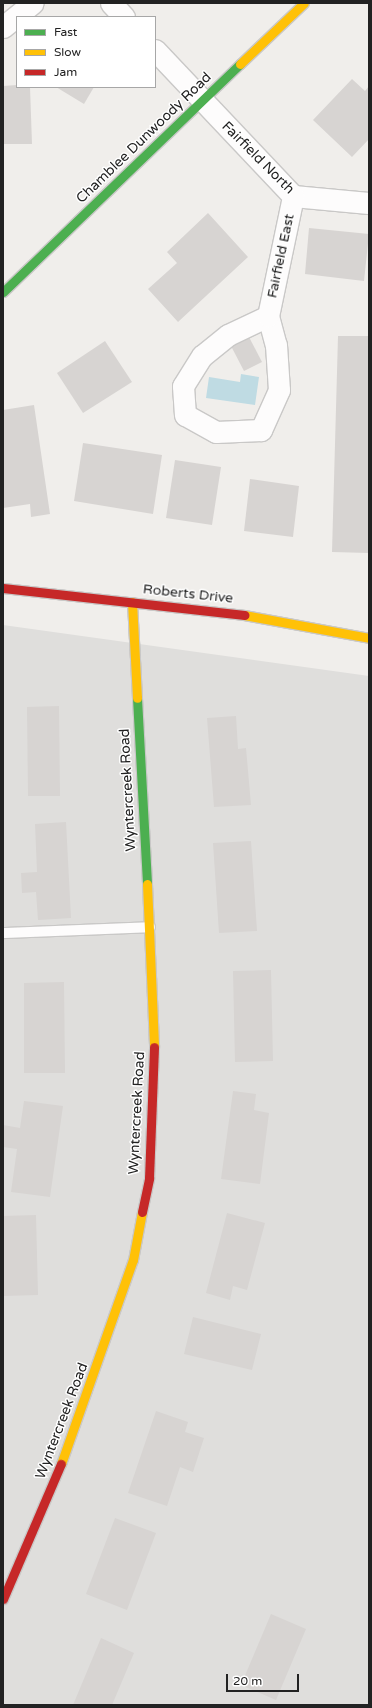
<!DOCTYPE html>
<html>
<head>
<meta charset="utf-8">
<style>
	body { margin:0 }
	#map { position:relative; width:372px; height:1708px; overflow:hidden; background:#f0eeeb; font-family:"Varela Round",sans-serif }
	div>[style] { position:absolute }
	.residential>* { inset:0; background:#dfdedc }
	.water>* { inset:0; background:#bfdbe3 }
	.building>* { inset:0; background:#d7d4d2 }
	.roads { filter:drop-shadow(1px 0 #c9c8c7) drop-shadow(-1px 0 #c9c8c7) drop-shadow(0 1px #c9c8c7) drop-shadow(0 -1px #c9c8c7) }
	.lane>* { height:10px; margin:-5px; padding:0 5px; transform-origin:5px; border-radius:5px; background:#fdfcfc }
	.street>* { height:21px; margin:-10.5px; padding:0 10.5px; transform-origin:10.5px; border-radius:10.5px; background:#fdfcfc }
	.fast>* { height:9px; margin:-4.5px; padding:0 4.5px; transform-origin:4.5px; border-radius:4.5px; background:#4caf50 }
	.slow>* { height:9px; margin:-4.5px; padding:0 4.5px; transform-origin:4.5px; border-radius:4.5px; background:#ffc107 }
	.jam>* { height:9px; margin:-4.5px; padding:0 4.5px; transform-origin:4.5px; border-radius:4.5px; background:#c62828 }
	span { translate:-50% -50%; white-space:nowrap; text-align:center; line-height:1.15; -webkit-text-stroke:3px #fff; paint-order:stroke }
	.street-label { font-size:14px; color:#222 }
	.frame { position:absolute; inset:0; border:4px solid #222; pointer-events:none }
	.legend { position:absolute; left:16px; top:16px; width:140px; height:72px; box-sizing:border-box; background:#fff; border:1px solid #a7a7a7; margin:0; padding:5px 7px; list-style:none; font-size:12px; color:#222 }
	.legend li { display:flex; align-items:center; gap:8px; height:20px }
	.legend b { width:20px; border:1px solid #a7a7a7 }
	.scale { position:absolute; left:226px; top:1674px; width:73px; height:18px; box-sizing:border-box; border:2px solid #222; border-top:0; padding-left:5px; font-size:12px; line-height:14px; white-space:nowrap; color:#222; -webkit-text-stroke:3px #fff; paint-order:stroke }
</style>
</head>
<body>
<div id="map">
	<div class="residential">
		<div style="clip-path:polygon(3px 625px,369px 676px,369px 1705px,3px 1705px)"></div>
	</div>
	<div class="water">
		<div style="clip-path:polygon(241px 374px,259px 377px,255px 405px,206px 398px,209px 377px,240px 382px)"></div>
	</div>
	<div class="building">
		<div style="clip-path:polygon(352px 79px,365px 91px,369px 86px,369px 139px,352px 157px,313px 120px)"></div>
		<div style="clip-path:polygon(17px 85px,30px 87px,32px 144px,3px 144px,3px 86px)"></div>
		<div style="clip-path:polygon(56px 87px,94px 87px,84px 104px)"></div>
		<div style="clip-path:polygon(208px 213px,248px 257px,178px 322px,148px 289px,177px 263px,167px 252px)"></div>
		<div style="clip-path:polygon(309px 228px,369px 234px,364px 281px,305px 274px)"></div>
		<div style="clip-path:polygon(338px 336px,369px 336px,369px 553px,332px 552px)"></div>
		<div style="clip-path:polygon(249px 337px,262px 362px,244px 371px,231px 346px)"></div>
		<div style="clip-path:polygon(105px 341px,132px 382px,83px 413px,57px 373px)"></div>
		<div style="clip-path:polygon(34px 405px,50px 514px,31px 517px,30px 504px,3px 508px,3px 410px)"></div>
		<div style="clip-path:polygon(83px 443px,162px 455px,153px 514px,74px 501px)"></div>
		<div style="clip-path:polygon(175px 460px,221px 467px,212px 525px,166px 518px)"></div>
		<div style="clip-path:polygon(250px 479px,299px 486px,293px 537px,244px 531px)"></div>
		<div style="clip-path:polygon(59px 706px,60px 796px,28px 796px,27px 707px)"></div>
		<div style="clip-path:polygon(236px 716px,238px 749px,246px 748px,251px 805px,214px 807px,207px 718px)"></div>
		<div style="clip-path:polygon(66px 822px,71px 918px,38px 920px,36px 892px,22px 893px,21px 873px,37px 872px,35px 824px)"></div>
		<div style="clip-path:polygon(251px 841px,257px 931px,219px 933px,213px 843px)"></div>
		<div style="clip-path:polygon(271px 970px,273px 1061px,235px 1062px,233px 971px)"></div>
		<div style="clip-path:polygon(64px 982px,65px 1073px,24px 1073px,24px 983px)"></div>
		<div style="clip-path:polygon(233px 1091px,256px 1094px,254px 1110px,269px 1113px,260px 1184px,221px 1179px)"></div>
		<div style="clip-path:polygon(24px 1101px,63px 1106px,50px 1197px,11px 1192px,17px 1149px,3px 1147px,3px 1125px,20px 1128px)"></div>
		<div style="clip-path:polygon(227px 1213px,265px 1223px,247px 1290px,233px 1286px,230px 1300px,206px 1293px)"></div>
		<div style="clip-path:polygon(36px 1215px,38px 1295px,3px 1296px,3px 1216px)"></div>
		<div style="clip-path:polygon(193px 1317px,261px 1334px,252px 1370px,184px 1354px)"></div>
		<div style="clip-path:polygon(156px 1411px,188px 1422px,185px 1432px,204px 1438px,193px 1472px,180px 1467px,167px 1506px,128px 1493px)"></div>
		<div style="clip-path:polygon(115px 1518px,156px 1533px,127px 1610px,86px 1594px)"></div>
		<div style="clip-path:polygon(271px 1614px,306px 1629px,276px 1700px,241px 1685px)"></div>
		<div style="clip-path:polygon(101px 1638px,134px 1653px,112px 1705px,73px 1705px)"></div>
	</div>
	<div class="roads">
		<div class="lane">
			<div style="left:3px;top:933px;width:147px;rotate:-2.3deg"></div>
		</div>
		<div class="street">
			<div style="left:111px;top:3px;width:19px;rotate:47deg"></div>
			<div style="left:3px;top:27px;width:38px;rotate:-39deg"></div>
			<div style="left:155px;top:50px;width:201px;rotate:46.6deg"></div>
			<div style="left:293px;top:196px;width:76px;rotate:5.3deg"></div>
			<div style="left:268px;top:316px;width:30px;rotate:75deg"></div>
			<div style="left:276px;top:345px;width:45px;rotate:86.2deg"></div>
			<div style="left:279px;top:390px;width:44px;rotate:114.2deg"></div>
			<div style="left:261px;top:430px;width:45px;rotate:177.5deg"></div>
			<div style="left:216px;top:432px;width:35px;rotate:-151deg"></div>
			<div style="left:185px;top:415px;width:29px;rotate:-94deg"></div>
			<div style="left:183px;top:386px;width:36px;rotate:-58deg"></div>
			<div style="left:202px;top:356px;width:33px;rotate:-39deg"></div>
			<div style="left:228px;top:335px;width:44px;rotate:-25.4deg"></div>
			<div style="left:268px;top:316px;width:123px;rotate:-78.2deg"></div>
		</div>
		<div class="fast">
			<div style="left:3px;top:292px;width:329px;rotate:-43.9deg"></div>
			<div style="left:137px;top:698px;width:186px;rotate:86.9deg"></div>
		</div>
		<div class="slow">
			<div style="left:240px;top:64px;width:88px;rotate:-43.6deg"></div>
			<div style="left:132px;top:602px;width:96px;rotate:87deg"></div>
			<div style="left:244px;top:615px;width:127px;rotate:10.4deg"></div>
			<div style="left:147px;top:884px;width:163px;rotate:87.5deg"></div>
			<div style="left:61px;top:1464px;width:216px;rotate:-70.6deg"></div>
			<div style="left:133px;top:1260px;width:49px;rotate:-79.4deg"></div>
		</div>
		<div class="jam">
			<div style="left:3px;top:588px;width:243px;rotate:6.4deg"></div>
			<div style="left:142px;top:1212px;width:35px;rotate:-78deg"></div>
			<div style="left:149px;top:1178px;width:131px;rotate:-87.8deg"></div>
			<div style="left:3px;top:1599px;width:147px;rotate:-66.8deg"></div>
		</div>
	</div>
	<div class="street-label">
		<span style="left:144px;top:138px;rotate:-44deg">Chamblee Dunwoody Road</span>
		<span style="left:258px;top:158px;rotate:45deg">Fairfield North</span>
		<span style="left:281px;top:256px;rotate:-78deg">Fairfield East</span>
		<span style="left:188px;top:594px;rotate:6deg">Roberts Drive</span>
		<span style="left:128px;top:790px;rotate:-93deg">Wyntercreek Road</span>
		<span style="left:137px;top:1113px;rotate:-87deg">Wyntercreek Road</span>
		<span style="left:62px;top:1421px;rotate:-69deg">Wyntercreek Road</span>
	</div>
	<div class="frame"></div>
	<ul class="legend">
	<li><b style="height:5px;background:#4caf50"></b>Fast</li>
	<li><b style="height:5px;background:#ffc107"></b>Slow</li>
	<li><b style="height:5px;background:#c62828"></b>Jam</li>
	</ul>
	<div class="scale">20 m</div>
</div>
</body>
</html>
